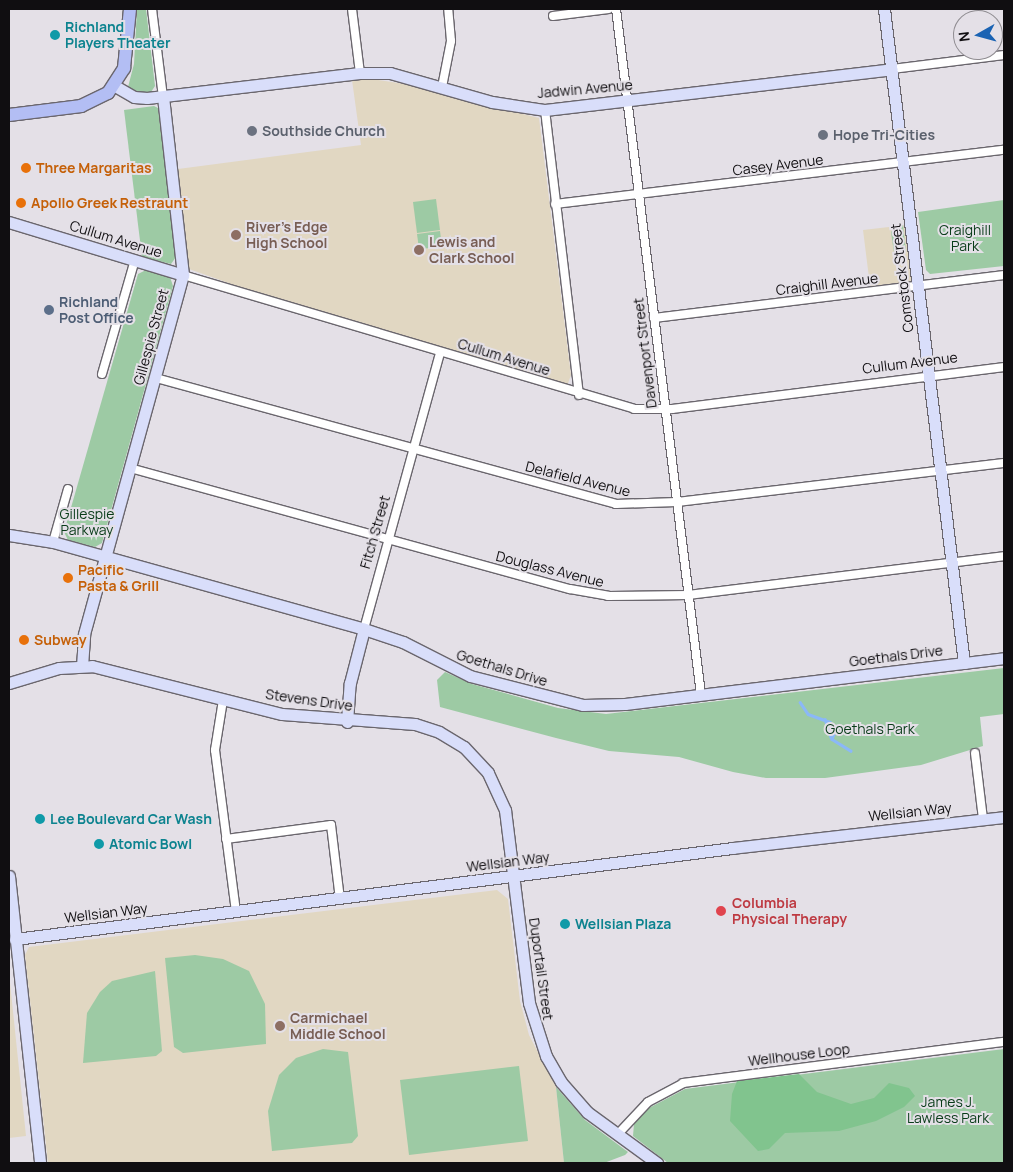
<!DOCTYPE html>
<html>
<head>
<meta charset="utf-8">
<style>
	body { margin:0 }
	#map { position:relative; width:1013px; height:1172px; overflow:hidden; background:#e4e0e7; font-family:Manrope,sans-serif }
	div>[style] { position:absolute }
	.education>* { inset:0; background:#e1d7c2 }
	.green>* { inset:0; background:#9dcaa4 }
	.forest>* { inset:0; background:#81c48e }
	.stream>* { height:2.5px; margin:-1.25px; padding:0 1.25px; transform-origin:1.25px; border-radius:1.25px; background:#8bb8f8 }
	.roads { filter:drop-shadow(1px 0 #6a666d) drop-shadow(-1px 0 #6a666d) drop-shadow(0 1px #6a666d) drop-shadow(0 -1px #6a666d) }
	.street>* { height:8px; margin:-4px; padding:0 4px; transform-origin:4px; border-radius:4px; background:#fff }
	.secondary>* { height:11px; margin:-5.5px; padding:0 5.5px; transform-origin:5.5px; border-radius:5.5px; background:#d9defa }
	.primary>* { height:12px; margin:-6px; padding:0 6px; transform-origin:6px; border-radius:6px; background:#b3bef4 }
	.dots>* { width:14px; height:14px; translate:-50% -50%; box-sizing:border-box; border:2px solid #e4e0e7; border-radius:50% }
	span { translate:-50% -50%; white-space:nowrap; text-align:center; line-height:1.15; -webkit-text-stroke:4px #e4e0e7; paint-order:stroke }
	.culture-label { font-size:14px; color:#0d838f; font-weight:700 }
	.left { translate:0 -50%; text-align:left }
	.street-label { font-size:14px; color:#100e11 }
	.worship-label { font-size:14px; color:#5b616d; font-weight:700 }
	.food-label { font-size:14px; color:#c56008; font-weight:700 }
	.education-label { font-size:14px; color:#785e54; font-weight:700 }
	.park-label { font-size:14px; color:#093c19 }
	.service-label { font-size:14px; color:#4e5e75; font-weight:700 }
	.health-label { font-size:14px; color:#be3a42; font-weight:700 }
	.frame { position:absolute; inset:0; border:10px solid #100e11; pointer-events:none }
	.north { position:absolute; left:953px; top:10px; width:50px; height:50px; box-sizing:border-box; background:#e4e0e7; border:1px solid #8f8c91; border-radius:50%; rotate:263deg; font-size:14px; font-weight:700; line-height:20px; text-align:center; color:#100e11 }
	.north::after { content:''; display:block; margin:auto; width:18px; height:22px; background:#1b63b3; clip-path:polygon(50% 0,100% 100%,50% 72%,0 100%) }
</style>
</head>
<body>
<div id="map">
	<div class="education">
		<div style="clip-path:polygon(365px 78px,405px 84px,539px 118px,571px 375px,567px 386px,265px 296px,189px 269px,178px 169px,361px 145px,352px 80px)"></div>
		<div style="clip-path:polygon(906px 225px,913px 282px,870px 286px,863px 230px)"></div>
		<div style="clip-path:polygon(497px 890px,508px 899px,520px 1001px,529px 1035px,556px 1087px,564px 1163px,48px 1163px,25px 955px,29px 947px)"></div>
		<div style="clip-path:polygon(9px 973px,26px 1136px,9px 1138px)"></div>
	</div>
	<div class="green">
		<div style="clip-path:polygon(137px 9px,146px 9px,155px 86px,151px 92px,141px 93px,128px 87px,134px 64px)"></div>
		<div style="clip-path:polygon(154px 106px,158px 108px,176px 257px,171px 264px,142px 257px,124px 110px)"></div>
		<div style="clip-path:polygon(436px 199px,440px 230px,417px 233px,413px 202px)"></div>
		<div style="clip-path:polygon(1004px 200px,1004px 266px,930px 274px,926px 270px,918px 212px)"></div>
		<div style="clip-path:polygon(903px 225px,906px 251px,894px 253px,891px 232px,896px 226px)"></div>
		<div style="clip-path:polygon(440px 231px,442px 247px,419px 249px,417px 234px)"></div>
		<div style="clip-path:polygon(146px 270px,170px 277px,173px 286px,102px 543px,95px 547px,68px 540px,64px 532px,138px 274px)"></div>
		<div style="clip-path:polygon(1004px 668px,1004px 714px,980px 717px,983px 746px,921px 765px,825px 778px,766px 778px,733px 772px,679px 757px,609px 751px,556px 738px,440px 707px,437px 680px,445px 672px,472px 684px,558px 708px,606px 714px)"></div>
		<div style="clip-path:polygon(195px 955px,223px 959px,249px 971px,265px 1004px,266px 1044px,183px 1053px,174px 1047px,165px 958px)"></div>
		<div style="clip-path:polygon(155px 971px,162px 1051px,156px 1056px,83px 1063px,87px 1013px,100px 992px,112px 981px)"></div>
		<div style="clip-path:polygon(323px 1049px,348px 1052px,358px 1136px,352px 1143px,272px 1151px,268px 1111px,279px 1075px,296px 1058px)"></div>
		<div style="clip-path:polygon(1004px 1049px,1004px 1163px,668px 1163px,633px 1136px,634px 1124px,649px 1108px,685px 1089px)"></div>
		<div style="clip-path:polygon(519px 1066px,528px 1141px,409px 1155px,400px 1080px)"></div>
		<div style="clip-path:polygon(556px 1087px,585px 1120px,628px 1152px,625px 1155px,604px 1163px,564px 1163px)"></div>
	</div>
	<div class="forest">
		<div style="clip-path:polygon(799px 1074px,817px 1092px,851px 1104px,874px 1098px,889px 1083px,909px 1088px,915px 1096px,904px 1107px,876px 1121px,839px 1131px,785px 1133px,769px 1149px,758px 1151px,730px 1121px,732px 1094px,737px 1081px)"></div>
	</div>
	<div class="stream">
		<div style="left:800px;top:702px;width:14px;rotate:56deg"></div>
		<div style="left:808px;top:714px;width:23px;rotate:20deg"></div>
		<div style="left:830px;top:722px;width:10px;rotate:53deg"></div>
		<div style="left:836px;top:730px;width:10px;rotate:114deg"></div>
		<div style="left:832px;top:739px;width:22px;rotate:32deg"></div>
		<div style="left:825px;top:719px;width:19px;rotate:72deg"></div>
	</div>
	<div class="roads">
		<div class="street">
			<div style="left:152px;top:9px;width:89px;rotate:82.9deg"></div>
			<div style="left:352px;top:9px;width:64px;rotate:82.9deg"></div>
			<div style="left:616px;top:9px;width:690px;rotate:82.93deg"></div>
			<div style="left:553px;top:16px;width:56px;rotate:-7.1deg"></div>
			<div style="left:892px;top:69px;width:113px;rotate:-7.1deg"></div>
			<div style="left:442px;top:87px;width:47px;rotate:-78.9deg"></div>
			<div style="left:451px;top:41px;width:32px;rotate:-95deg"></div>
			<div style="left:545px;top:110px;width:287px;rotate:83.2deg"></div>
			<div style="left:555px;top:204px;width:452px;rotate:-6.9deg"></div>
			<div style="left:183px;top:275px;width:470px;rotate:16.5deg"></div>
			<div style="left:634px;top:409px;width:38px"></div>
			<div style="left:672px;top:409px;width:335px;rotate:-7.2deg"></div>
			<div style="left:654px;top:318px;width:353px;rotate:-7deg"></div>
			<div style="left:102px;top:374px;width:119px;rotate:-73.9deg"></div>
			<div style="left:156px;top:378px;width:477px;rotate:15.3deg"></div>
			<div style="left:616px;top:504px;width:61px;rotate:-1.9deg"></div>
			<div style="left:677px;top:502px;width:329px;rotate:-6.8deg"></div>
			<div style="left:130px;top:468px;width:456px;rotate:15.4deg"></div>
			<div style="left:570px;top:589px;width:39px;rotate:10deg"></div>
			<div style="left:608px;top:596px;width:80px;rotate:-0.7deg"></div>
			<div style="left:688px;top:595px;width:318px;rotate:-7deg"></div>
			<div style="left:53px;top:542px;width:55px;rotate:-74.2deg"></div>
			<div style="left:364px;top:629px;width:286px;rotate:-74.6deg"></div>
			<div style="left:223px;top:700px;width:51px;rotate:99.1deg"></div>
			<div style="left:215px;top:750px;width:162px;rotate:82.6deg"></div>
			<div style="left:975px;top:753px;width:66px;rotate:83.1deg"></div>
			<div style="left:226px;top:839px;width:106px;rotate:-7.6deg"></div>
			<div style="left:331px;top:825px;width:75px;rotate:83.1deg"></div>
			<div style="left:617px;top:1135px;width:45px;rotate:-46.8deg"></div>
			<div style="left:648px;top:1102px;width:40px;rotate:-28deg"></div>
			<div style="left:683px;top:1083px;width:324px;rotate:-7.3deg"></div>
		</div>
		<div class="secondary">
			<div style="left:884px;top:9px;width:659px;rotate:83.03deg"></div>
			<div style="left:115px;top:86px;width:22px;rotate:30deg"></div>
			<div style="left:134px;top:97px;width:13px;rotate:4deg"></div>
			<div style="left:147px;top:98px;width:214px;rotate:-6.7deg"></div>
			<div style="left:360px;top:73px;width:30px"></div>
			<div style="left:390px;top:73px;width:106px;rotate:15.9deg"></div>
			<div style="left:492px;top:102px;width:54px;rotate:8.6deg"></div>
			<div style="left:545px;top:110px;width:349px;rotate:-6.7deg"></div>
			<div style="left:9px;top:222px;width:182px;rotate:16.9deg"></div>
			<div style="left:9px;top:535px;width:45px;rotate:9deg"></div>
			<div style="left:53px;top:542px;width:323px;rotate:15.6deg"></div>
			<div style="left:364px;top:629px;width:41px;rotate:18.4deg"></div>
			<div style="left:403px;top:642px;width:75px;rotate:26.9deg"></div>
			<div style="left:470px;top:676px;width:117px;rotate:14.4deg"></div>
			<div style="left:583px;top:705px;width:42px;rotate:-1.4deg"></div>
			<div style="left:625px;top:704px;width:382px;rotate:-6.9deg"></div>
			<div style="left:82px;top:666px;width:32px;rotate:-86deg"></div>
			<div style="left:84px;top:634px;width:372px;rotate:-74.6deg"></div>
			<div style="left:183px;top:275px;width:179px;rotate:-96.4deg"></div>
			<div style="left:9px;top:683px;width:52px;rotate:-16.7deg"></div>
			<div style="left:59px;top:668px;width:33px;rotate:-3deg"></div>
			<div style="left:92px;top:666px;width:196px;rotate:14.2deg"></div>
			<div style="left:282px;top:714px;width:133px;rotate:4.3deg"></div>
			<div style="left:415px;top:724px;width:25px;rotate:18deg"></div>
			<div style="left:439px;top:732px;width:29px;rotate:31deg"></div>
			<div style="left:464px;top:747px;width:35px;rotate:47deg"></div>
			<div style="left:488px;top:773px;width:41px;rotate:65.3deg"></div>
			<div style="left:505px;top:810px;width:194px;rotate:82.9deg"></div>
			<div style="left:529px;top:1003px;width:56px;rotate:72.2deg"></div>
			<div style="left:546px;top:1056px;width:30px;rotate:60deg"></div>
			<div style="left:561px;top:1082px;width:40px;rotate:49deg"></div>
			<div style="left:587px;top:1112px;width:87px;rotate:36.1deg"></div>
			<div style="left:347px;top:722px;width:39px;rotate:-86deg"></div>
			<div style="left:350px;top:683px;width:56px;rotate:-75.5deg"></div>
			<div style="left:9px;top:876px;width:289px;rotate:83.8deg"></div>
			<div style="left:15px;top:939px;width:723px;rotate:-7.23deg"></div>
			<div style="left:732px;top:848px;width:274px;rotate:-6.5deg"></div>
		</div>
		<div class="primary">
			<div style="left:9px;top:115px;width:73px;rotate:-7.1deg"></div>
			<div style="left:81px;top:106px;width:30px;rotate:-26deg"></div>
			<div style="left:108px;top:93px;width:30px;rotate:-57deg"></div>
			<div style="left:124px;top:68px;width:59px;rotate:-84.2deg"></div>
		</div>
	</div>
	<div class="dots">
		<div style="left:55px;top:35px;background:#0f9aa8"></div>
		<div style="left:252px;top:131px;background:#6b7280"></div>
		<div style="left:823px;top:135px;background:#6b7280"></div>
		<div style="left:26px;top:168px;background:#e8710a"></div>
		<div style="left:21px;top:203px;background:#e8710a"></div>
		<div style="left:236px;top:235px;background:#8d6e63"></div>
		<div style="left:419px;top:250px;background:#8d6e63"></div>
		<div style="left:49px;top:310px;background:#5c6f8a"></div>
		<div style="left:68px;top:578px;background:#e8710a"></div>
		<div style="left:24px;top:640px;background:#e8710a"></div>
		<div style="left:40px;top:819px;background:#0f9aa8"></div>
		<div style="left:99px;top:844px;background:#0f9aa8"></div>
		<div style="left:721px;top:911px;background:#e0444e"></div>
		<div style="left:565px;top:924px;background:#0f9aa8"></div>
		<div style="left:280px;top:1026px;background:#8d6e63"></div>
	</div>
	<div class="culture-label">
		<span class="left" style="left:65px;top:35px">Richland<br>Players Theater</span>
		<span class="left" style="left:50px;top:819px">Lee Boulevard Car Wash</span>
		<span class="left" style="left:109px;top:844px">Atomic Bowl</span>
		<span class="left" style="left:575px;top:924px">Wellsian Plaza</span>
	</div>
	<div class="street-label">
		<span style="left:585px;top:89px;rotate:-5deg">Jadwin Avenue</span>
		<span style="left:778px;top:165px;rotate:-7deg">Casey Avenue</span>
		<span style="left:116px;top:239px;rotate:17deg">Cullum Avenue</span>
		<span style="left:902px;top:278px;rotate:-97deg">Comstock Street</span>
		<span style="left:827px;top:284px;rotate:-7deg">Craighill Avenue</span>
		<span style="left:151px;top:337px;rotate:-75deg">Gillespie Street</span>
		<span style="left:645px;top:353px;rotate:-97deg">Davenport Street</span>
		<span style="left:504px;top:357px;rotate:17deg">Cullum Avenue</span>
		<span style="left:910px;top:363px;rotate:-7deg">Cullum Avenue</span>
		<span style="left:578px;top:479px;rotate:14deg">Delafield Avenue</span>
		<span style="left:375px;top:532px;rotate:-74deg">Fitch Street</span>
		<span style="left:550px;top:569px;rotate:14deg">Douglass Avenue</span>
		<span style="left:896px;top:656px;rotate:-7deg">Goethals Drive</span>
		<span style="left:502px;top:668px;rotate:17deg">Goethals Drive</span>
		<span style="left:309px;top:700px;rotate:8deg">Stevens Drive</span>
		<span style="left:910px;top:812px;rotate:-6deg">Wellsian Way</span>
		<span style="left:508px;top:862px;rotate:-7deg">Wellsian Way</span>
		<span style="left:106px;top:913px;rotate:-7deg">Wellsian Way</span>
		<span style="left:541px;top:969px;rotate:82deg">Duportail Street</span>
		<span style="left:799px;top:1055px;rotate:-7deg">Wellhouse Loop</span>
	</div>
	<div class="worship-label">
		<span class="left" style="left:262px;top:131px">Southside Church</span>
		<span class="left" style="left:833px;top:135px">Hope Tri-Cities</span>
	</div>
	<div class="food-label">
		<span class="left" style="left:36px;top:168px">Three Margaritas</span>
		<span class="left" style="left:31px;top:203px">Apollo Greek Restraunt</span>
		<span class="left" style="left:78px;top:578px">Pacific<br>Pasta &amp; Grill</span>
		<span class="left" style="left:34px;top:640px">Subway</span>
	</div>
	<div class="education-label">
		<span class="left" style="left:246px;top:235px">River's Edge<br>High School</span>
		<span class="left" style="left:429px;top:250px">Lewis and<br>Clark School</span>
		<span class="left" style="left:290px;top:1026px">Carmichael<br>Middle School</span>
	</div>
	<div class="park-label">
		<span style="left:965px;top:238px">Craighill<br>Park</span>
		<span style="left:87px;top:522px">Gillespie<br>Parkway</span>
		<span style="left:870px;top:729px">Goethals Park</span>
		<span style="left:948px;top:1110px">James J.<br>Lawless Park</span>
	</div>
	<div class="service-label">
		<span class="left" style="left:59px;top:310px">Richland<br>Post Office</span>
	</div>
	<div class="health-label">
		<span class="left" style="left:732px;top:911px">Columbia<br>Physical Therapy</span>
	</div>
	<div class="frame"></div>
	<div class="north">N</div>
</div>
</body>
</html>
